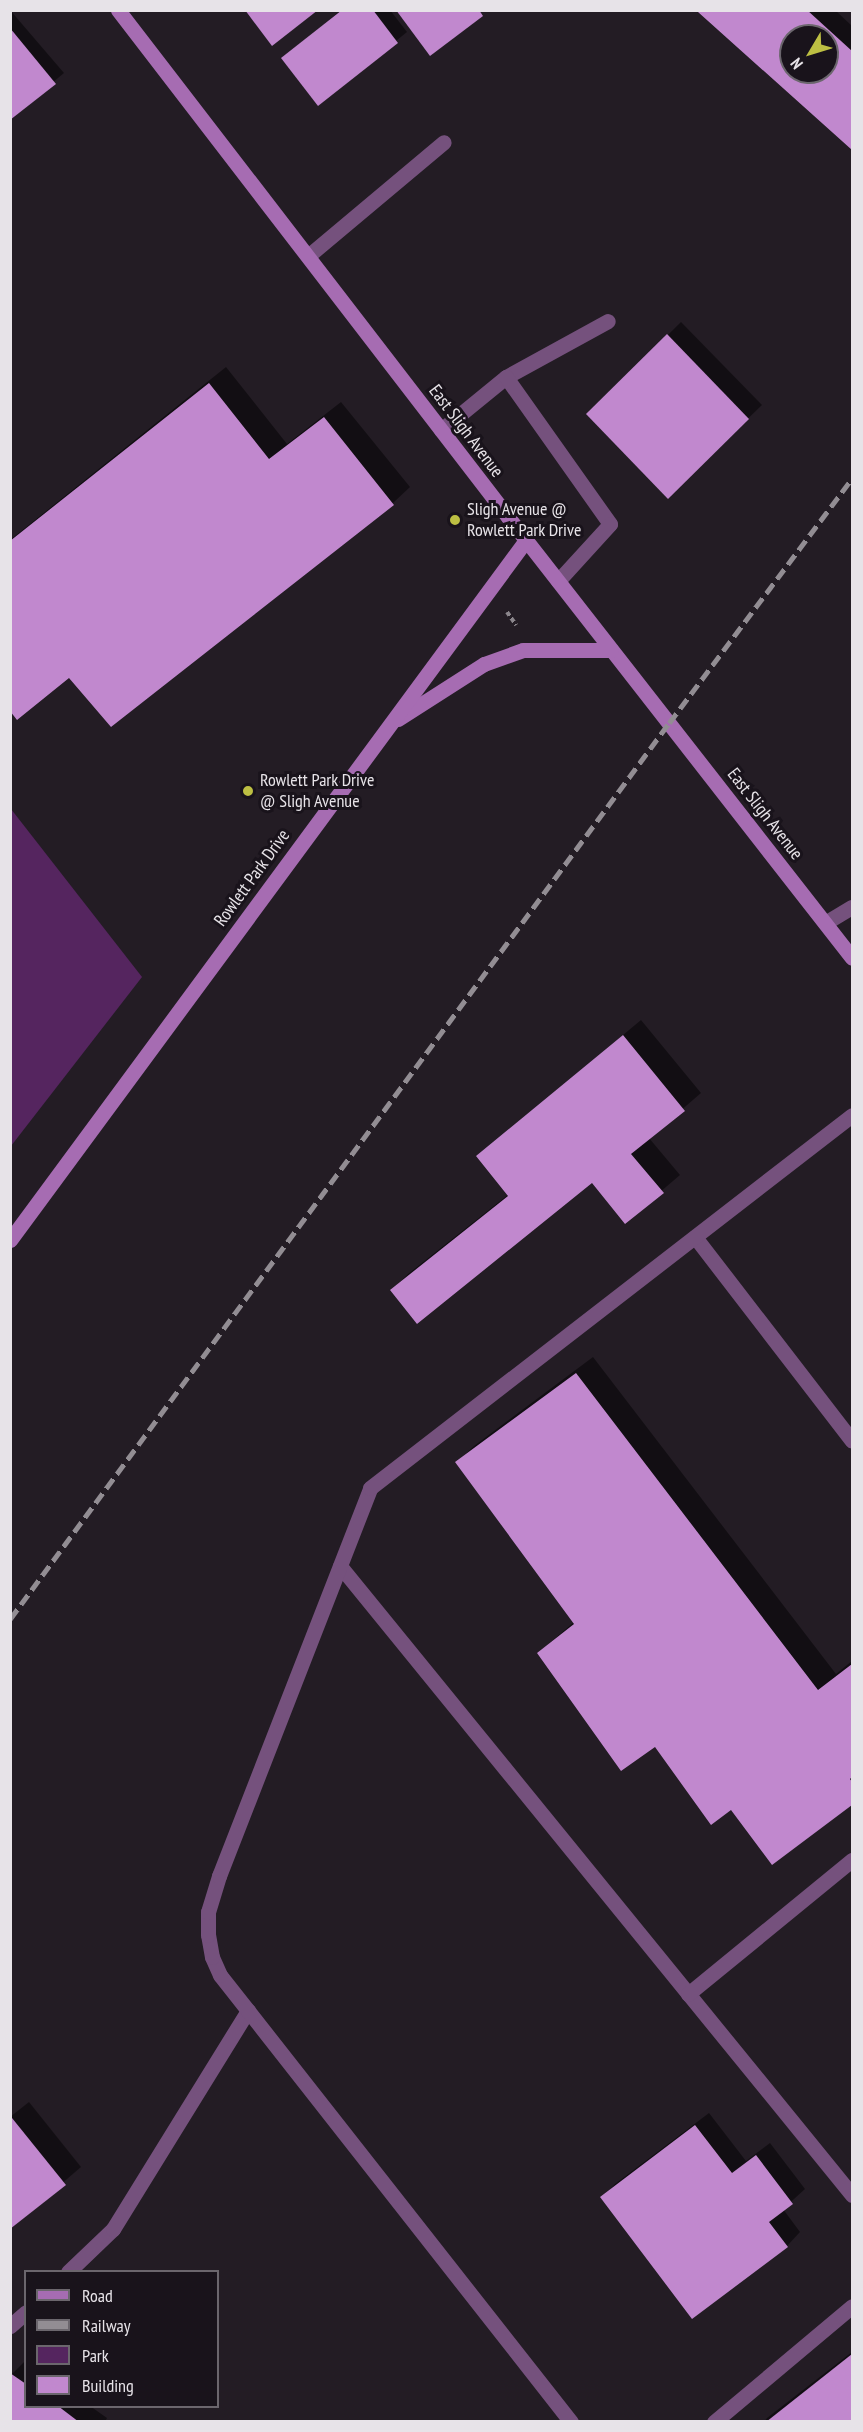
<!DOCTYPE html>
<html>
<head>
<meta charset="utf-8">
<style>
	body { margin:0 }
	#map { position:relative; width:863px; height:2432px; overflow:hidden; background:#231c24; font-family:"PT Sans Narrow",sans-serif }
	div>[style] { position:absolute }
	.green>* { inset:0; background:#55255f }
	.shadow>* { inset:0; background:#0007 }
	.building>* { inset:0; background:#c188ce }
	.path>* { height:4px; margin-top:-2px; transform-origin:0; background:repeating-linear-gradient(90deg,#8b868c 0 4.5px,transparent 0 7.5px) }
	.lane>* { height:15px; margin:-7.5px; padding:0 7.5px; transform-origin:7.5px; border-radius:7.5px; background:#75517d }
	.secondary>* { height:15px; margin:-7.5px; padding:0 7.5px; transform-origin:7.5px; border-radius:7.5px; background:#a66cb2 }
	.rail>* { height:4.5px; margin-top:-2.25px; transform-origin:0; background:repeating-linear-gradient(90deg,#928d93 0 12px,transparent 0 18px) }
	.dots>* { width:16px; height:16px; translate:-50% -50%; box-sizing:border-box; border:3px solid #19131b; border-radius:50% }
	span { translate:-50% -50%; white-space:nowrap; text-align:center; line-height:1.15; -webkit-text-stroke:6px #19131b; paint-order:stroke }
	.street-label { font-size:18px; color:#e7e3e8 }
	.poi-label { font-size:18px; color:#e7e3e8 }
	.left { translate:0 -50%; text-align:left }
	.frame { position:absolute; inset:0; border:12px solid #e7e3e8; pointer-events:none }
	.legend { position:absolute; left:24px; top:2270px; width:195px; height:138px; box-sizing:border-box; background:#19131b; border:2px solid #6b666d; margin:0; padding:8px 10px; list-style:none; font-size:18px; color:#e7e3e8 }
	.legend li { display:flex; align-items:center; gap:12px; height:30px }
	.legend b { width:30px; border:2px solid #6b666d }
	.north { position:absolute; left:779px; top:24px; width:60px; height:60px; box-sizing:border-box; background:#19131b; border:2px solid #6b666d; border-radius:50%; rotate:232deg; font-size:16px; font-weight:700; line-height:24px; text-align:center; color:#e7e3e8 }
	.north::after { content:''; display:block; margin:auto; width:21px; height:27px; background:#bdbf43; clip-path:polygon(50% 0,100% 100%,50% 72%,0 100%) }
</style>
</head>
<body>
<div id="map">
	<div class="green">
		<div style="clip-path:polygon(11px 809px,142px 977px,11px 1146px,10px 1146px)"></div>
	</div>
	<div class="shadow">
		<div style="clip-path:polygon(10px 10px,64px 73px,10px 118px)"></div>
		<div style="clip-path:polygon(341px 10px,390px 10px,407px 32px,318px 104px,283px 58px)"></div>
		<div style="clip-path:polygon(evenodd,702px 10px,835px 10px,852px 26px,852px 148px,700px 12px,702px 10px,791px 36px,827px 36px,827px 72px,791px 72px,791px 36px)"></div>
		<div style="clip-path:polygon(681px 322px,762px 405px,668px 496px,588px 414px)"></div>
		<div style="clip-path:polygon(226px 367px,287px 444px,341px 402px,410px 487px,393px 503px,111px 725px,69px 676px,10px 709px,10px 540px)"></div>
		<div style="clip-path:polygon(641px 1020px,701px 1093px,649px 1138px,680px 1175px,625px 1222px,592px 1181px,392px 1290px,408px 1274px,509px 1194px,478px 1156px)"></div>
		<div style="clip-path:polygon(593px 1357px,836px 1674px,852px 1661px,852px 1803px,772px 1863px,731px 1808px,538px 1653px,574px 1622px,457px 1462px,474px 1446px)"></div>
		<div style="clip-path:polygon(29px 2102px,81px 2167px,10px 2228px,10px 2117px)"></div>
		<div style="clip-path:polygon(709px 2113px,746px 2161px,770px 2143px,805px 2189px,783px 2209px,800px 2232px,787px 2246px,602px 2198px,615px 2184px)"></div>
		<div style="clip-path:polygon(852px 2352px,852px 2422px,764px 2422px,767px 2418px)"></div>
		<div style="clip-path:polygon(25px 2361px,26px 2406px,90px 2406px,107px 2418px,105px 2422px,10px 2422px,10px 2376px)"></div>
	</div>
	<div class="building">
		<div style="clip-path:polygon(245px 10px,318px 10px,272px 46px)"></div>
		<div style="clip-path:polygon(342px 10px,373px 10px,398px 43px,318px 106px,281px 58px)"></div>
		<div style="clip-path:polygon(396px 10px,479px 10px,483px 16px,430px 56px)"></div>
		<div style="clip-path:polygon(evenodd,699px 10px,807px 10px,852px 51px,852px 150px,698px 12px,699px 10px,791px 36px,827px 36px,827px 72px,791px 72px,791px 36px)"></div>
		<div style="clip-path:polygon(10px 28px,56px 84px,10px 120px)"></div>
		<div style="clip-path:polygon(667px 334px,749px 419px,668px 499px,586px 414px)"></div>
		<div style="clip-path:polygon(209px 383px,269px 459px,324px 417px,394px 505px,111px 727px,69px 678px,17px 720px,10px 711px,10px 541px)"></div>
		<div style="clip-path:polygon(623px 1035px,685px 1111px,631px 1154px,664px 1193px,625px 1224px,592px 1183px,417px 1324px,390px 1290px,508px 1196px,476px 1156px)"></div>
		<div style="clip-path:polygon(576px 1373px,818px 1690px,852px 1664px,852px 1777px,850px 1779px,852px 1782px,852px 1805px,772px 1865px,731px 1810px,711px 1825px,655px 1747px,621px 1771px,537px 1653px,574px 1624px,455px 1462px)"></div>
		<div style="clip-path:polygon(12px 2118px,66px 2185px,10px 2229px,10px 2119px)"></div>
		<div style="clip-path:polygon(695px 2125px,732px 2173px,756px 2155px,793px 2204px,769px 2222px,788px 2247px,692px 2319px,600px 2197px)"></div>
		<div style="clip-path:polygon(852px 2354px,852px 2422px,766px 2422px)"></div>
		<div style="clip-path:polygon(10px 2373px,26px 2384px,26px 2406px,58px 2406px,79px 2422px,10px 2422px)"></div>
	</div>
	<div class="path">
		<div style="left:507px;top:612px;width:16px;rotate:55deg"></div>
	</div>
	<div class="lane">
		<div style="left:308px;top:256px;width:177px;rotate:-40deg"></div>
		<div style="left:506px;top:377px;width:116px;rotate:-28.8deg"></div>
		<div style="left:441px;top:430px;width:84px;rotate:-39.2deg"></div>
		<div style="left:506px;top:377px;width:180px;rotate:54.7deg"></div>
		<div style="left:610px;top:524px;width:77px;rotate:132.4deg"></div>
		<div style="left:825px;top:923px;width:31px;rotate:-31deg"></div>
		<div style="left:695px;top:1237px;width:257px;rotate:52.4deg"></div>
		<div style="left:340px;top:1566px;width:811px;rotate:50.85deg"></div>
		<div style="left:688px;top:1994px;width:212px;rotate:-39.3deg"></div>
		<div style="left:68px;top:2272px;width:62px;rotate:-43.7deg"></div>
		<div style="left:113px;top:2229px;width:257px;rotate:-58.3deg"></div>
		<div style="left:10px;top:2326px;width:21px;rotate:-41deg"></div>
		<div style="left:571px;top:2422px;width:568px;rotate:-128.14deg"></div>
		<div style="left:220px;top:1975px;width:20px;rotate:-114deg"></div>
		<div style="left:212px;top:1957px;width:22px;rotate:-100deg"></div>
		<div style="left:208px;top:1935px;width:23px;rotate:-90deg"></div>
		<div style="left:208px;top:1912px;width:38px;rotate:-73deg"></div>
		<div style="left:219px;top:1876px;width:416px;rotate:-68.7deg"></div>
		<div style="left:370px;top:1488px;width:609px;rotate:-37.73deg"></div>
		<div style="left:714px;top:2422px;width:180px;rotate:-40deg"></div>
	</div>
	<div class="secondary">
		<div style="left:118px;top:10px;width:640px;rotate:52.43deg"></div>
		<div style="left:508px;top:517px;width:559px;rotate:52.04deg"></div>
		<div style="left:398px;top:719px;width:102px;rotate:-32.6deg"></div>
		<div style="left:484px;top:664px;width:41px;rotate:-19.7deg"></div>
		<div style="left:523px;top:650px;width:88px"></div>
		<div style="left:10px;top:1240px;width:870px;rotate:-53.6deg"></div>
	</div>
	<div class="rail">
		<div style="left:10px;top:1619px;width:1112px;rotate:-53.67deg"></div>
		<div style="left:669px;top:723px;width:306px;rotate:-53.2deg"></div>
	</div>
	<div class="dots">
		<div style="left:455px;top:520px;background:#bdbf43"></div>
		<div style="left:248px;top:791px;background:#bdbf43"></div>
	</div>
	<div class="street-label">
		<span style="left:466px;top:431px;rotate:53deg">East Sligh Avenue</span>
		<span style="left:765px;top:814px;rotate:52deg">East Sligh Avenue</span>
		<span style="left:252px;top:878px;rotate:-54deg">Rowlett Park Drive</span>
	</div>
	<div class="poi-label">
		<span class="left" style="left:467px;top:520px">Sligh Avenue @<br>Rowlett Park Drive</span>
		<span class="left" style="left:260px;top:791px">Rowlett Park Drive<br>@ Sligh Avenue</span>
	</div>
	<div class="frame"></div>
	<ul class="legend">
	<li><b style="height:8px;background:#a66cb2"></b>Road</li>
	<li><b style="height:8px;background:#928d93"></b>Railway</li>
	<li><b style="height:16px;background:#55255f"></b>Park</li>
	<li><b style="height:16px;background:#c188ce"></b>Building</li>
	</ul>
	<div class="north">N</div>
</div>
</body>
</html>
